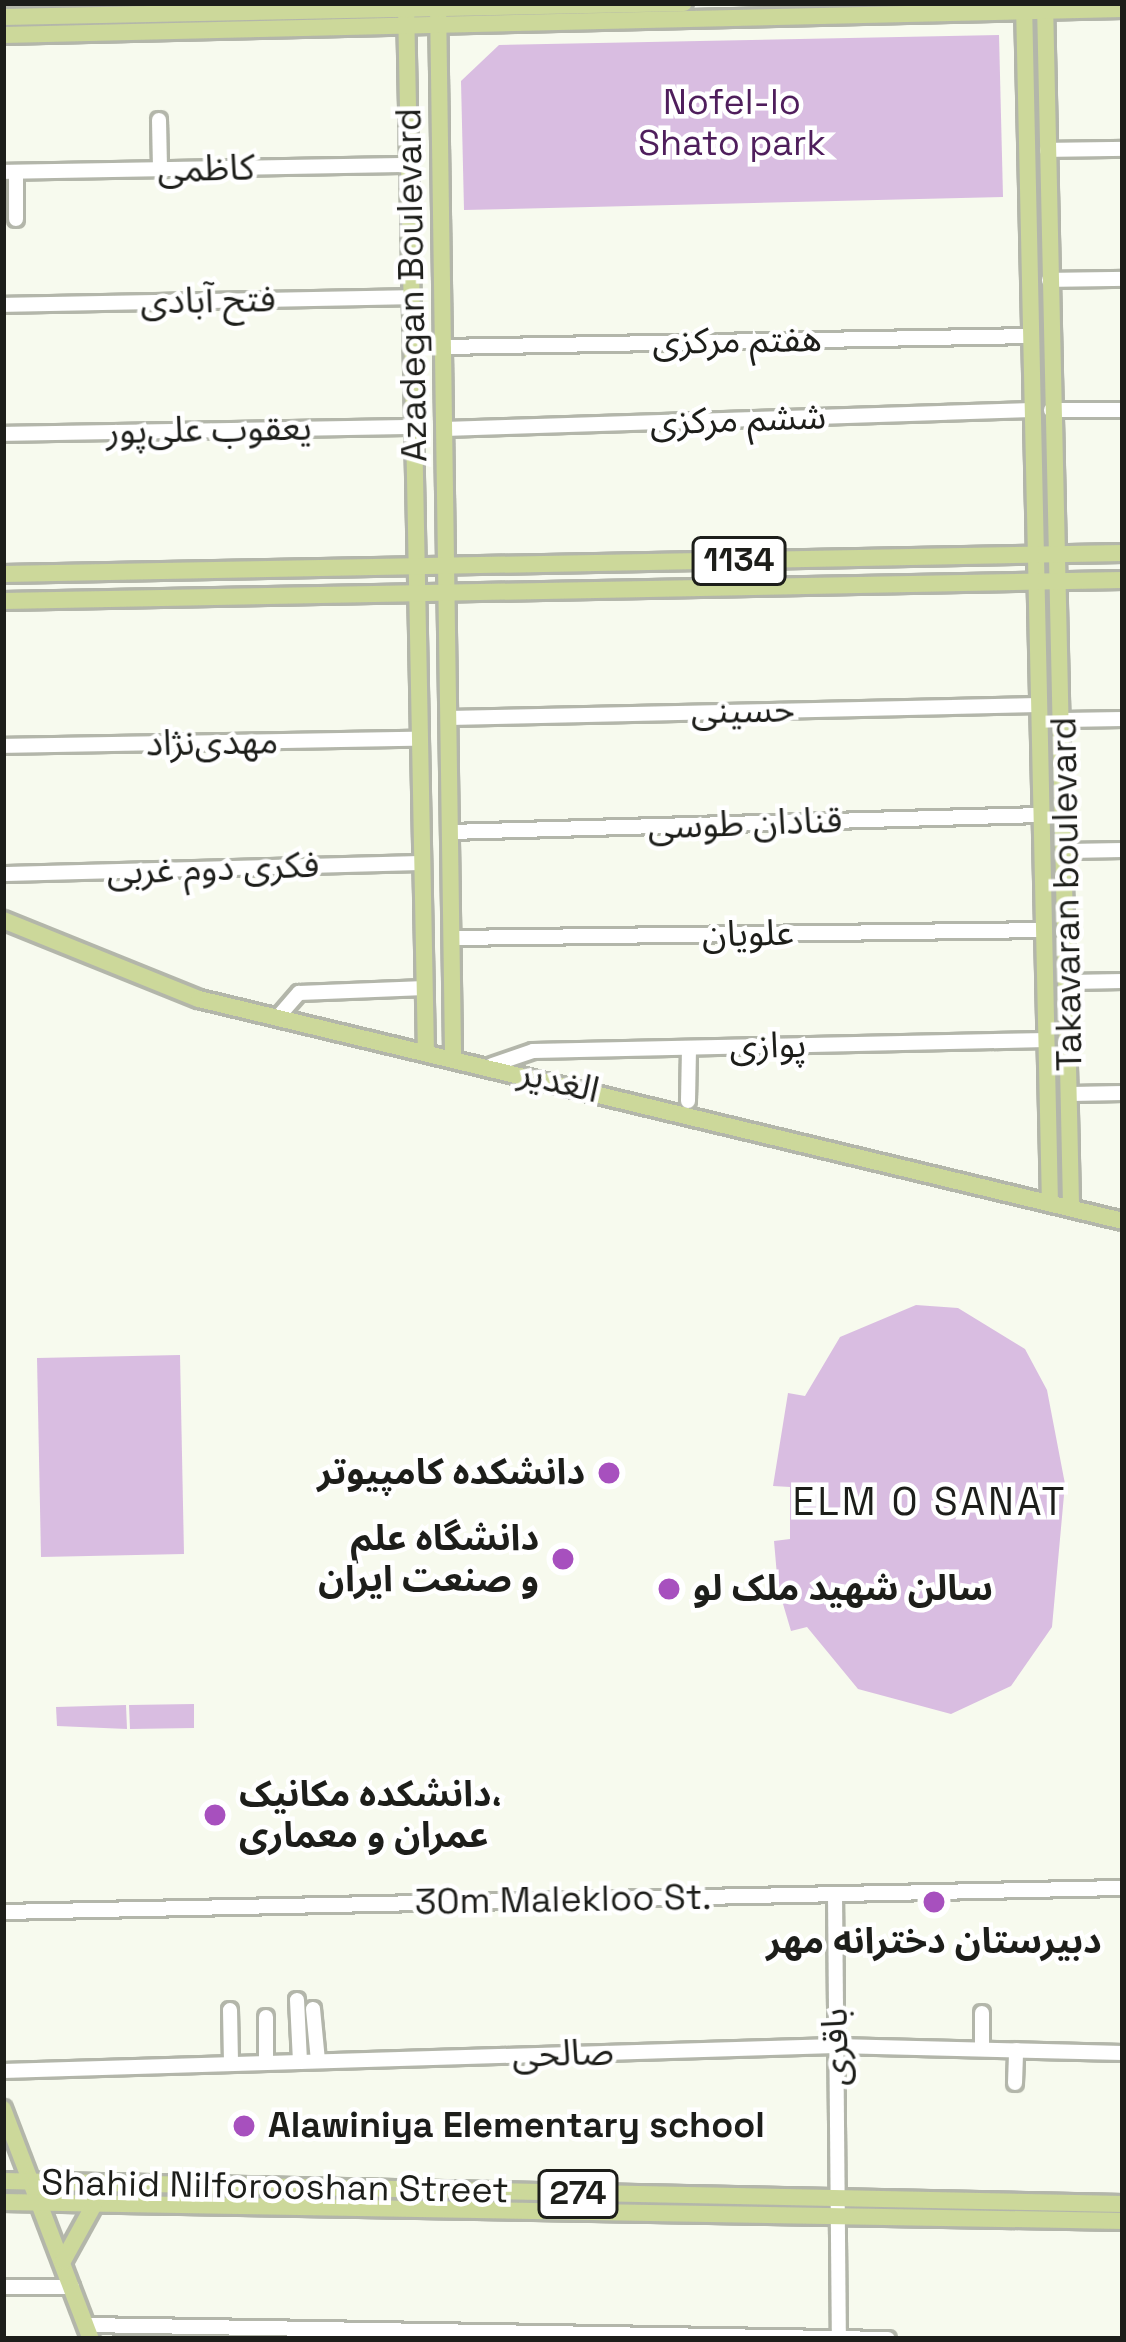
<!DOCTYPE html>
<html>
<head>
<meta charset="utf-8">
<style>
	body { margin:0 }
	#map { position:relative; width:1126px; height:2342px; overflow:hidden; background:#f7faee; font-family:"Space Grotesk","Noto Sans Arabic",sans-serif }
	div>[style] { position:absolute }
	.green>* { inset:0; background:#d9bde1 }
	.roads { filter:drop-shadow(3px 0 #b3b6aa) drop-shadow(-3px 0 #b3b6aa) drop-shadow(0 3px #b3b6aa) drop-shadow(0 -3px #b3b6aa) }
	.minor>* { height:14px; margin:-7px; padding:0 7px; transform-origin:7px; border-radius:7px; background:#fff }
	.major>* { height:16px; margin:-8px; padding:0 8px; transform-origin:8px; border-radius:8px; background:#ccd89a }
	.dots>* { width:33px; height:33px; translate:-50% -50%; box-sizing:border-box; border:6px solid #fff; border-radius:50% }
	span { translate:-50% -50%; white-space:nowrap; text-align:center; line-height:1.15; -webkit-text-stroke:9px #fff; paint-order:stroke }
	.shield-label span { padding:3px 9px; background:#fff; border:3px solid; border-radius:9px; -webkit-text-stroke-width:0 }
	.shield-label { font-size:33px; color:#1d1e1a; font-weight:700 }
	.park-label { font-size:36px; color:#4f1e5c }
	.street-label { font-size:36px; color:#1d1e1a }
	.poi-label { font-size:36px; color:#1d1e1a; font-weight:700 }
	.right { translate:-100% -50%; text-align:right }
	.left { translate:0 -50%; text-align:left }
	.neighbourhood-label { font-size:39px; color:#1d1e1a; letter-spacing:3px }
	.frame { position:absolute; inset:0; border:6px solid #1d1e1a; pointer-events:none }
</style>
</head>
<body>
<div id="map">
	<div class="green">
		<div style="clip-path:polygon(999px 35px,1003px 197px,464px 210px,461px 81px,499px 45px)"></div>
		<div style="clip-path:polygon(916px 1305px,958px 1308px,1025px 1349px,1047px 1390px,1065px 1484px,1052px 1627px,1011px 1686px,951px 1714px,858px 1689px,807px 1627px,791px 1631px,778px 1587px,774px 1541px,790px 1539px,790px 1487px,773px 1486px,788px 1393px,805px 1396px,840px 1337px)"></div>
		<div style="clip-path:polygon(180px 1355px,184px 1554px,41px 1557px,37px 1358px)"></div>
		<div style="clip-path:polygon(194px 1704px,194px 1728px,130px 1729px,129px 1705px)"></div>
		<div style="clip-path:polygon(126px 1705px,127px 1729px,57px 1726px,56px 1707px)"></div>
	</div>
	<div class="roads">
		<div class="minor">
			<div style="left:159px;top:120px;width:49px;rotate:88.8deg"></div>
			<div style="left:1047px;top:150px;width:76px;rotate:-0.8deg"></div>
			<div style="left:3px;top:172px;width:406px;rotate:-1deg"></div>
			<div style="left:16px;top:172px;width:47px;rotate:90deg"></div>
			<div style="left:1049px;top:280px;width:74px;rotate:-0.8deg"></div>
			<div style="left:3px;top:305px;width:409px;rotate:-1.1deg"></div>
			<div style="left:443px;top:347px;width:588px;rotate:-1.07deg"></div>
			<div style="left:1051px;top:410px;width:72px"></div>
			<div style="left:444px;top:429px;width:588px;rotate:-1.85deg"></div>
			<div style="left:3px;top:434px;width:411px;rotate:-1deg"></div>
			<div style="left:449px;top:718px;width:589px;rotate:-1.26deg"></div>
			<div style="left:1063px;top:720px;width:60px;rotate:-1deg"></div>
			<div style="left:3px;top:746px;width:417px;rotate:-1deg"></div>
			<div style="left:450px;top:832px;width:591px;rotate:-1.65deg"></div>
			<div style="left:1067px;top:851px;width:56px;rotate:-1deg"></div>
			<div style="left:3px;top:874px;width:420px;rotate:-1.5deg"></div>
			<div style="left:452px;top:938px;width:592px;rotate:-0.77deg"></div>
			<div style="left:1069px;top:982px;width:54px;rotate:-1.1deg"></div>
			<div style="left:278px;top:1017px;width:32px;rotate:-49deg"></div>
			<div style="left:299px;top:993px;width:126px;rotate:-2.3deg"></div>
			<div style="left:492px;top:1065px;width:43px;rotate:-18.9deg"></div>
			<div style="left:533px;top:1051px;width:514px;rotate:-1.23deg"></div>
			<div style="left:1071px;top:1094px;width:52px;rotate:-1.1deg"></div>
			<div style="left:688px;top:1101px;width:53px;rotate:-88.9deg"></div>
			<div style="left:835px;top:1894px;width:445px;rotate:89.5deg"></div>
			<div style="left:3px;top:1912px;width:1120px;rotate:-1.23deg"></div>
			<div style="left:297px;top:2000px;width:62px;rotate:87.2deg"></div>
			<div style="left:313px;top:2009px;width:52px;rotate:84.5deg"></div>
			<div style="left:230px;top:2010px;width:53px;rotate:88.9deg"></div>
			<div style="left:982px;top:2013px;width:36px;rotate:90deg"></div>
			<div style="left:266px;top:2017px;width:45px;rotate:90deg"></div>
			<div style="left:3px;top:2071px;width:833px;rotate:-1.72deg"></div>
			<div style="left:836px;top:2046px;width:287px;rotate:1.4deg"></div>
			<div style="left:1015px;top:2083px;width:33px;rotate:-88deg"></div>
			<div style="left:3px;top:2287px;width:69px"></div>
			<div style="left:86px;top:2325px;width:802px;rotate:1deg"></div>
		</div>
		<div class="major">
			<div style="left:406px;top:3px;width:1047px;rotate:88.91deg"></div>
			<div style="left:438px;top:3px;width:1053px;rotate:89.18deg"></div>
			<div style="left:1024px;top:3px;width:1200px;rotate:88.76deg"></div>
			<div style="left:1045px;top:3px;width:1205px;rotate:88.76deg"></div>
			<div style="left:3px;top:17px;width:681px;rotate:-1.18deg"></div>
			<div style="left:3px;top:35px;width:1120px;rotate:-1.33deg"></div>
			<div style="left:3px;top:574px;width:1120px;rotate:-1.07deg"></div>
			<div style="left:3px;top:601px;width:1120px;rotate:-1.07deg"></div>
			<div style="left:3px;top:920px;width:211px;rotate:22deg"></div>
			<div style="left:199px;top:999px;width:950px;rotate:13.51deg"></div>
			<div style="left:3px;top:2109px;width:246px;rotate:69.1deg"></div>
			<div style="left:3px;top:2181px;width:1120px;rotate:1.18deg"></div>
			<div style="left:3px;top:2202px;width:1120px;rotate:0.97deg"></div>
			<div style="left:63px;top:2261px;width:66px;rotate:-61.1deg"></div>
		</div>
	</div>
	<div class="dots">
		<div style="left:609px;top:1473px;background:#a750be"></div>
		<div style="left:563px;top:1559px;background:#a750be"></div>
		<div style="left:669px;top:1589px;background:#a750be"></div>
		<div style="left:215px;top:1815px;background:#a750be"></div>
		<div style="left:934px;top:1902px;background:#a750be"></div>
		<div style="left:244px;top:2126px;background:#a750be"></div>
	</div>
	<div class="shield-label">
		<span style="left:739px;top:561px">1134</span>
		<span style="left:578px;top:2194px">274</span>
	</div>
	<div class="park-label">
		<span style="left:732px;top:123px">Nofel-lo<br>Shato park</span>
	</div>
	<div class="street-label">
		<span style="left:206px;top:169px;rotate:-1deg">کاظمی</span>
		<span style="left:412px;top:285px;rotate:-91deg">Azadegan Boulevard</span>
		<span style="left:208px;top:301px;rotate:-1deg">فتح آبادی</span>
		<span style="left:737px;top:341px;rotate:-1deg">هفتم مرکزی</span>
		<span style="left:738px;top:420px;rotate:-2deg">ششم مرکزی</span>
		<span style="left:209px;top:430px;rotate:-1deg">یعقوب علی‌پور</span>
		<span style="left:743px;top:711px;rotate:-1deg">حسینی</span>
		<span style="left:212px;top:743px;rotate:-1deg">مهدی‌نژاد</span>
		<span style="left:745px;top:824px;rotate:-2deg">قنادان طوسی</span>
		<span style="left:213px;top:869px;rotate:-2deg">فکری دوم غربی</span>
		<span style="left:1067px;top:894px;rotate:-91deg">Takavaran boulevard</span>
		<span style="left:748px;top:934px;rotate:-1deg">علویان</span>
		<span style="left:768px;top:1046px;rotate:-1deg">پوازی</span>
		<span style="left:559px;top:1082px;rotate:14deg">الغدیر</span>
		<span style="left:563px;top:1900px;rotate:-1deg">30m Malekloo St.</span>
		<span style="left:836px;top:2047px;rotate:-91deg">باقری</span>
		<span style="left:563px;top:2054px;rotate:-2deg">صالحی</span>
		<span style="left:275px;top:2187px;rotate:1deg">Shahid Nilforooshan Street</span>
	</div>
	<div class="poi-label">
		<span class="right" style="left:585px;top:1473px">دانشکده کامپیوتر</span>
		<span class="right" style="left:539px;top:1559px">دانشگاه علم<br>و صنعت ایران</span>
		<span class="left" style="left:693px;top:1589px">سالن شهید ملک لو</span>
		<span class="left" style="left:239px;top:1815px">دانشکده مکانیک،<br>عمران و معماری</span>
		<span style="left:934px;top:1942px">دبیرستان دخترانه مهر</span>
		<span class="left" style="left:268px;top:2126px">Alawiniya Elementary school</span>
	</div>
	<div class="neighbourhood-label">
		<span style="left:930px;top:1502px">ELM O SANAT</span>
	</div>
	<div class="frame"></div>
</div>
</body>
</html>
